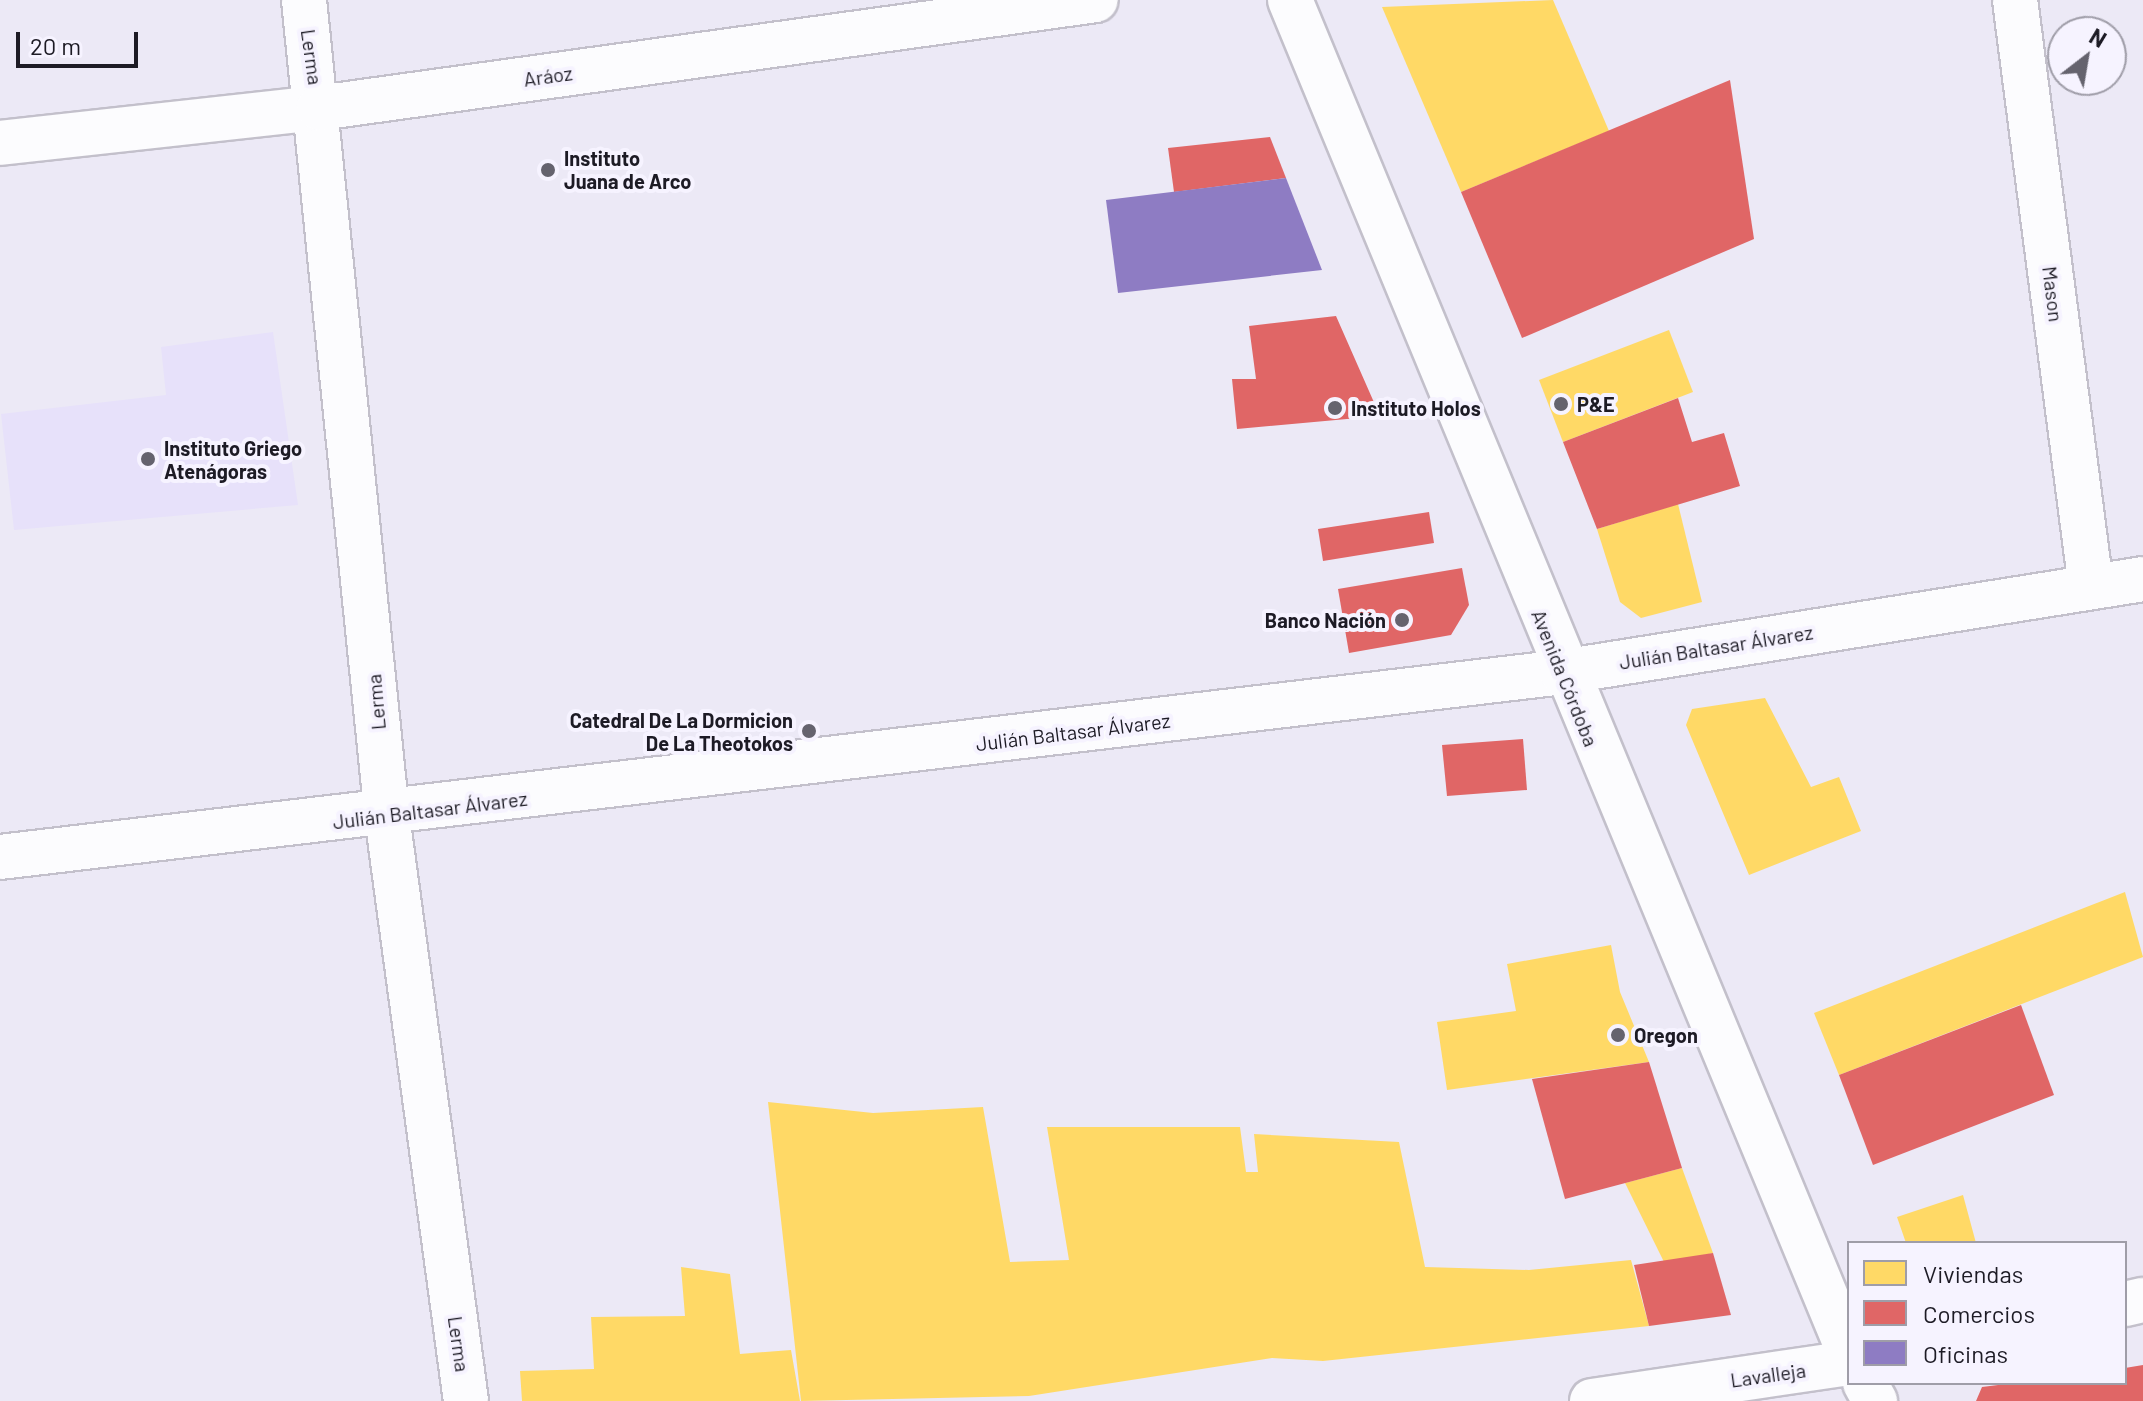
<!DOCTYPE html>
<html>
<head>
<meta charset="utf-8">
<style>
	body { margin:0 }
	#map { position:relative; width:2143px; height:1401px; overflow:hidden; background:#ece9f6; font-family:Barlow,sans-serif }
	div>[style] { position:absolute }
	.built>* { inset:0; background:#e7e1fa }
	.homes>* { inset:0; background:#ffd966 }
	.shops>* { inset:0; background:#e06666 }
	.offices>* { inset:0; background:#8e7cc3 }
	.roads { filter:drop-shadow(2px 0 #c3c0cb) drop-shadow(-2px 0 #c3c0cb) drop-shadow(0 2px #c3c0cb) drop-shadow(0 -2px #c3c0cb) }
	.minor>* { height:44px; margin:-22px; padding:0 22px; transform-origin:22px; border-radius:22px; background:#fcfcfe }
	.major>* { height:44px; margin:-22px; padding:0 22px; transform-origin:22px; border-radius:22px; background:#fcfcfe }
	.dots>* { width:22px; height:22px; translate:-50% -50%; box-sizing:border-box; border:4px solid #f6f3ff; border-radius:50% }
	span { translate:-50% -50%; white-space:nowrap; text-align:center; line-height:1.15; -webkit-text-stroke:8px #f6f3ff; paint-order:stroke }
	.street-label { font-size:20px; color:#1d1b25 }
	.poi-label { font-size:20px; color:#1d1b25; font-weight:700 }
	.left { translate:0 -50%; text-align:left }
	.right { translate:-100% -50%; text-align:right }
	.legend { position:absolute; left:1847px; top:1241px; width:280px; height:144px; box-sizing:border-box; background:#f6f3ff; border:2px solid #9f9da8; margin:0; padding:10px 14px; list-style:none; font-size:24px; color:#1d1b25 }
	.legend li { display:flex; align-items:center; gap:16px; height:40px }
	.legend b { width:40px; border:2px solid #9f9da8 }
	.north { position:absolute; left:2047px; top:16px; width:80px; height:80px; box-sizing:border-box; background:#f6f3ff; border:2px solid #9f9da8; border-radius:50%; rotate:31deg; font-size:22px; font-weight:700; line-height:32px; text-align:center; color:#1d1b25 }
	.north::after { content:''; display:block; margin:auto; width:28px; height:36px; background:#65636e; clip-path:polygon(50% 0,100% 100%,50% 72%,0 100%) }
	.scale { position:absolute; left:16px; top:32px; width:122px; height:36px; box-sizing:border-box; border:4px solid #1d1b25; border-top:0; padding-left:10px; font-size:24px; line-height:28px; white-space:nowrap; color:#1d1b25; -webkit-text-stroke:6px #f6f3ff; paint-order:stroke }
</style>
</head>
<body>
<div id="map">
	<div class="built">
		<div style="clip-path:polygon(273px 332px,298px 505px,14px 530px,1px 414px,166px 395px,161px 347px)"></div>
	</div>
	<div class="homes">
		<div style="clip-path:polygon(1553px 0,1609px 131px,1461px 192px,1382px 7px)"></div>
		<div style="clip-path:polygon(1669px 330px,1693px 392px,1563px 442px,1539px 380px)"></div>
		<div style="clip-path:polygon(1678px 504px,1702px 602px,1641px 618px,1620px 602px,1597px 529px)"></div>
		<div style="clip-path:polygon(1765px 698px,1811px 787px,1839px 777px,1861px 831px,1749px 875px,1686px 725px,1692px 709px)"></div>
		<div style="clip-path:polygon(2125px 892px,2143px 957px,1839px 1075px,1814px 1013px)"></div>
		<div style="clip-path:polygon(1611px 945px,1620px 992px,1649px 1062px,1447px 1090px,1437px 1022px,1516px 1011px,1507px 964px)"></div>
		<div style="clip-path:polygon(768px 1102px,873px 1113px,983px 1107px,1010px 1262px,1069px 1260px,1047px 1127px,1240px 1127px,1246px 1172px,1258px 1172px,1254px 1134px,1399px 1142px,1425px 1267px,1529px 1270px,1631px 1260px,1649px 1326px,1323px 1361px,1272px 1358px,1029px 1396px,801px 1401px)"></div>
		<div style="clip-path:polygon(1682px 1168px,1713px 1253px,1665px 1264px,1625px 1183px)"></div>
		<div style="clip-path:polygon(1963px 1195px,1976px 1243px,1906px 1243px,1897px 1217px)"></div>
		<div style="clip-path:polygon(681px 1267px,730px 1274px,740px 1354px,791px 1350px,800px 1401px,522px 1401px,520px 1371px,594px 1369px,591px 1317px,685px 1316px)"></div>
	</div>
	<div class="shops">
		<div style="clip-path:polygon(1730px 80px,1754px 239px,1522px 338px,1461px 192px)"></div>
		<div style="clip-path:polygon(1270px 137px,1286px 178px,1174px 192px,1168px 148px)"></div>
		<div style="clip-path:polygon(1336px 316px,1380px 416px,1237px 429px,1232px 379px,1256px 379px,1249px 326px)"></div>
		<div style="clip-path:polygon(1678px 398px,1692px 442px,1724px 433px,1740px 486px,1597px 529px,1563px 442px)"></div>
		<div style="clip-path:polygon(1429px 512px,1434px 543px,1323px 561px,1318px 529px)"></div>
		<div style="clip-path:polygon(1462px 568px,1469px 605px,1451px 635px,1349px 653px,1338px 589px)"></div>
		<div style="clip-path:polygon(1523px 739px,1527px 790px,1447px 796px,1442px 745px)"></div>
		<div style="clip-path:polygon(2021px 1005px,2054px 1095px,1873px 1165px,1839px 1075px)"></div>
		<div style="clip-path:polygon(1649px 1062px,1682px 1168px,1565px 1199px,1532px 1079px)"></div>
		<div style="clip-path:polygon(1713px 1253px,1731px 1315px,1649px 1326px,1634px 1265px)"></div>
		<div style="clip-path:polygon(2143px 1365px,2143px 1401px,1976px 1401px,1982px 1387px,2014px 1383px,2125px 1383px,2125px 1368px)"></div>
	</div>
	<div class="offices">
		<div style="clip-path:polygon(1286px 178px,1322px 270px,1118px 293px,1106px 200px)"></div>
	</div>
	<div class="roads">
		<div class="minor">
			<div style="left:304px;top:0;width:820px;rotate:84.19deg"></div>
			<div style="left:387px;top:816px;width:590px;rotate:82.31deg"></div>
			<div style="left:2015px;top:0;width:592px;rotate:82.62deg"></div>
			<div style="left:0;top:143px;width:321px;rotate:-6.3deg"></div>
			<div style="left:319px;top:108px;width:784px;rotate:-7.91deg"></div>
			<div style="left:0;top:857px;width:1573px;rotate:-6.75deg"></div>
			<div style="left:1562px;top:672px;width:588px;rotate:-9.09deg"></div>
			<div style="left:2125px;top:1304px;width:18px;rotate:-13deg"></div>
			<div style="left:1592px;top:1401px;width:260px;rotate:-8.4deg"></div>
		</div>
		<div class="major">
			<div style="left:1290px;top:0;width:1463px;rotate:67.54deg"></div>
			<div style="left:1865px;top:1383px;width:21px;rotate:61deg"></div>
		</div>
	</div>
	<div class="dots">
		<div style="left:548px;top:170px;background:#65636e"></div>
		<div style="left:1561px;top:404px;background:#65636e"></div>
		<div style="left:1335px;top:408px;background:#65636e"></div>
		<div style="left:148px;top:459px;background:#65636e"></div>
		<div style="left:1402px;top:620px;background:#65636e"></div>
		<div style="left:809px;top:731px;background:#65636e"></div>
		<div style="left:1618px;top:1035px;background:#65636e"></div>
	</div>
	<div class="street-label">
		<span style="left:312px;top:57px;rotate:82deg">Lerma</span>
		<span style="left:548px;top:76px;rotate:-8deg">Aráoz</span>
		<span style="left:2053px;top:294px;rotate:83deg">Mason</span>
		<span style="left:1716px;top:647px;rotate:-9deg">Julián Baltasar Álvarez</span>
		<span style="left:1565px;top:678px;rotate:68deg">Avenida Córdoba</span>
		<span style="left:376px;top:702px;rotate:-95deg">Lerma</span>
		<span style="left:1073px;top:732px;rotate:-7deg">Julián Baltasar Álvarez</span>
		<span style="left:430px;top:810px;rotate:-7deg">Julián Baltasar Álvarez</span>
		<span style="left:459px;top:1344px;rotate:82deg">Lerma</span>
		<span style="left:1768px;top:1375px;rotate:-8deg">Lavalleja</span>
	</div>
	<div class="poi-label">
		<span class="left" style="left:564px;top:170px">Instituto<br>Juana de Arco</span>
		<span class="left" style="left:1577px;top:404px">P&amp;E</span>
		<span class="left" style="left:1351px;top:408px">Instituto Holos</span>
		<span class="left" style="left:164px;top:460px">Instituto Griego<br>Atenágoras</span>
		<span class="right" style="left:1386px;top:620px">Banco Nación</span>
		<span class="right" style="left:793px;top:732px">Catedral De La Dormicion<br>De La Theotokos</span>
		<span class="left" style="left:1634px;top:1035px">Oregon</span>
	</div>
	<ul class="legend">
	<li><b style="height:22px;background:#ffd966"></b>Viviendas</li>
	<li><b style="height:22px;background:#e06666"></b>Comercios</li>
	<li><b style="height:22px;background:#8e7cc3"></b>Oficinas</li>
	</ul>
	<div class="north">N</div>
	<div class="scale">20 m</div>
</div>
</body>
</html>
